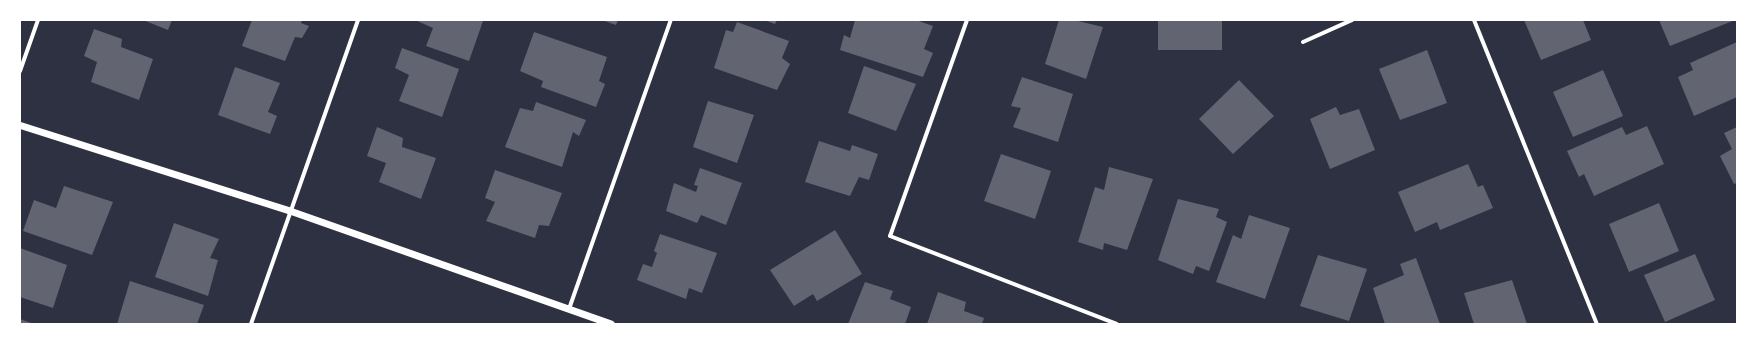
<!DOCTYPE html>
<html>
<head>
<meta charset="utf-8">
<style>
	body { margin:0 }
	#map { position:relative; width:1757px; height:344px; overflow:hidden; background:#2d3142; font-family:"Fira Sans",sans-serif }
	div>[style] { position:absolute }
	.building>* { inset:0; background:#626471 }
	.minor>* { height:4px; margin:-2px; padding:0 2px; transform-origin:2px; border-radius:2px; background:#fff }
	.tertiary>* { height:7px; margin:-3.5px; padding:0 3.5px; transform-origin:3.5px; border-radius:3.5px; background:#fff }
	span { translate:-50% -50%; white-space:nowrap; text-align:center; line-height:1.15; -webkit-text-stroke:3.5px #fff; paint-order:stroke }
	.frame { position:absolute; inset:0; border:21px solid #fff; pointer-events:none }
</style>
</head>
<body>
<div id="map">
	<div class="building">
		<div style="clip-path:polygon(143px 20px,172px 20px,168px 30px)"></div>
		<div style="clip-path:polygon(252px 20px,302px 20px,301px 23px,309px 26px,302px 38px,295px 37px,285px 61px,242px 46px)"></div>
		<div style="clip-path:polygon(415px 20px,480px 20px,483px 21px,469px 61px,426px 46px,433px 28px)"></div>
		<div style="clip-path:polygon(602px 20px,618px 20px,616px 25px)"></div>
		<div style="clip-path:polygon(764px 20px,777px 20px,775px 24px)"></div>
		<div style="clip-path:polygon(855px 20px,916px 20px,933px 26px,924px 49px,933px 53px,923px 77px,840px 50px,844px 35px,850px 38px)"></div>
		<div style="clip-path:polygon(1059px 20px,1074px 20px,1103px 27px,1086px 79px,1045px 64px)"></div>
		<div style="clip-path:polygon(1158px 20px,1222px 20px,1222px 50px,1158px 50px)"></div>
		<div style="clip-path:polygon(1524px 20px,1583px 20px,1591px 40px,1541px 60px)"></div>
		<div style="clip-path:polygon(1659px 20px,1735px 20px,1670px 46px)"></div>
		<div style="clip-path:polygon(737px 22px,789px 41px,782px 58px,790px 64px,777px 90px,714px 68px,726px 30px,733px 32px)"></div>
		<div style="clip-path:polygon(94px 29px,122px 39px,121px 47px,153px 59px,139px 100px,91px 82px,97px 62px,84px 56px)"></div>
		<div style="clip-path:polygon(534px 32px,607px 57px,599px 81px,605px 84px,596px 107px,541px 87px,543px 81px,520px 71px)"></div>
		<div style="clip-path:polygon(1737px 42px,1737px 97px,1694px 116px,1678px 77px,1693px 70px,1690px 63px)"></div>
		<div style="clip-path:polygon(402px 48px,459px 69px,442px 117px,399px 101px,409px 75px,395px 68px)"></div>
		<div style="clip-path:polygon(1427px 50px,1447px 103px,1400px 120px,1379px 69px)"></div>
		<div style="clip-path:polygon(864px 66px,916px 84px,896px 131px,848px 113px)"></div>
		<div style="clip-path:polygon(235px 67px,280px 83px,268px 112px,277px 116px,270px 134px,218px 115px)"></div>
		<div style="clip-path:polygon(1603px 70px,1623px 116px,1573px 137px,1553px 92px)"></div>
		<div style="clip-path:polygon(1022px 77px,1073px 94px,1058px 142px,1013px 127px,1021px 108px,1011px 106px)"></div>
		<div style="clip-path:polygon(1239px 80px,1274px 116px,1233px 154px,1199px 119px)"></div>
		<div style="clip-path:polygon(708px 101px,754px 115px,737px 163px,693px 147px)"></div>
		<div style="clip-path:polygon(536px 102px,586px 120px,579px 136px,573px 132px,562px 167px,505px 147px,520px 108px,533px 111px)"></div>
		<div style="clip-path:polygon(1336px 107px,1340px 115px,1359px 109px,1375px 150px,1330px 169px,1310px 119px)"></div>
		<div style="clip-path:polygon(1647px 126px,1664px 164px,1594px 196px,1584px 174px,1579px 177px,1567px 151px,1622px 127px,1626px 135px)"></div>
		<div style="clip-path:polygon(377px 127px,403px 138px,402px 147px,436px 158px,421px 199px,379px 182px,386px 163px,367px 156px)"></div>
		<div style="clip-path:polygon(1737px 127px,1737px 183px,1734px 184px,1720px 156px,1732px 149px,1724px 133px)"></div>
		<div style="clip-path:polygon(819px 141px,850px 151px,852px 145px,878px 154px,869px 180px,859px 177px,850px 196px,805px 182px)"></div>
		<div style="clip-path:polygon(1001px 154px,1051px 171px,1035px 219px,984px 201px)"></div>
		<div style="clip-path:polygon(1468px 164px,1478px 187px,1483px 185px,1493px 208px,1440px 230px,1437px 222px,1415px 232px,1398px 192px)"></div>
		<div style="clip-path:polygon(1109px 167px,1153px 179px,1127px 250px,1104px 243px,1103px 250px,1078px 242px,1095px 187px,1104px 190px)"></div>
		<div style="clip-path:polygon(700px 168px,742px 183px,726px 225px,701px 215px,697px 223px,666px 211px,674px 183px,696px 192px,698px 186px,694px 185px)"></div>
		<div style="clip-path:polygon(495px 170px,562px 193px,549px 226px,539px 225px,535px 238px,486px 221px,495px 202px,485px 198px)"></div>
		<div style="clip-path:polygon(64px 186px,113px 202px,92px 255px,23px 231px,34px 200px,56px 208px)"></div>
		<div style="clip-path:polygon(1178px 199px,1219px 209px,1216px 217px,1227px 222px,1209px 271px,1196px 266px,1193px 274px,1158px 260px)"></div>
		<div style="clip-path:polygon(1659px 203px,1679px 251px,1629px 272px,1609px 224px)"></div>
		<div style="clip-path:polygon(1249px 215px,1290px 228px,1265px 299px,1216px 282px,1233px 235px,1241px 239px)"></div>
		<div style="clip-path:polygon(174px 223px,219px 239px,210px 258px,218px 260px,208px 296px,155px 277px)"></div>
		<div style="clip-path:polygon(835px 230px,862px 274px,817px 301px,813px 294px,794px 306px,770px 270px)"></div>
		<div style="clip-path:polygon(660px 234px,717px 253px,702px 293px,689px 288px,686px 299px,637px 280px,643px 264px,652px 267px,657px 253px,654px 251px)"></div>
		<div style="clip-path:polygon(20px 248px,67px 265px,53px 308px,20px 297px)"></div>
		<div style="clip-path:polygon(1695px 254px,1715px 300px,1665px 322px,1644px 275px)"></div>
		<div style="clip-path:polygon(1318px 255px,1367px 269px,1349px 321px,1300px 306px)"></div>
		<div style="clip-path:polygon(1416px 258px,1440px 324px,1385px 324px,1373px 288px,1404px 275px,1400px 264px)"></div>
		<div style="clip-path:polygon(1512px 280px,1527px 324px,1474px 324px,1464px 293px)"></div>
		<div style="clip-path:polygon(130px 281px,204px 305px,197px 324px,117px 324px)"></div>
		<div style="clip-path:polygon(865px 282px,893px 291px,890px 299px,911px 307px,905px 324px,848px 324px)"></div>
		<div style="clip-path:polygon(938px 292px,966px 302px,964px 311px,984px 318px,982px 324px,927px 324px)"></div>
		<div style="clip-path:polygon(20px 319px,34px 324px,20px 324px)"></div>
	</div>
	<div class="minor">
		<div style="left:967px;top:20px;width:229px;rotate:109.6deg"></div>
		<div style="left:890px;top:236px;width:243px;rotate:21.2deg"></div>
		<div style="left:1474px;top:20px;width:328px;rotate:68deg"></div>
		<div style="left:1303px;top:42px;width:54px;rotate:-24.2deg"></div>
		<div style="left:20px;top:71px;width:54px;rotate:-70.6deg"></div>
		<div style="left:569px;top:309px;width:306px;rotate:-70.6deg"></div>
		<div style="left:251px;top:324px;width:322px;rotate:-70.6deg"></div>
	</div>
	<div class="tertiary">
		<div style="left:20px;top:125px;width:284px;rotate:17.6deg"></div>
		<div style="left:291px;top:211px;width:339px;rotate:19.4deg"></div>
	</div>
	<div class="frame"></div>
</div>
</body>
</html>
